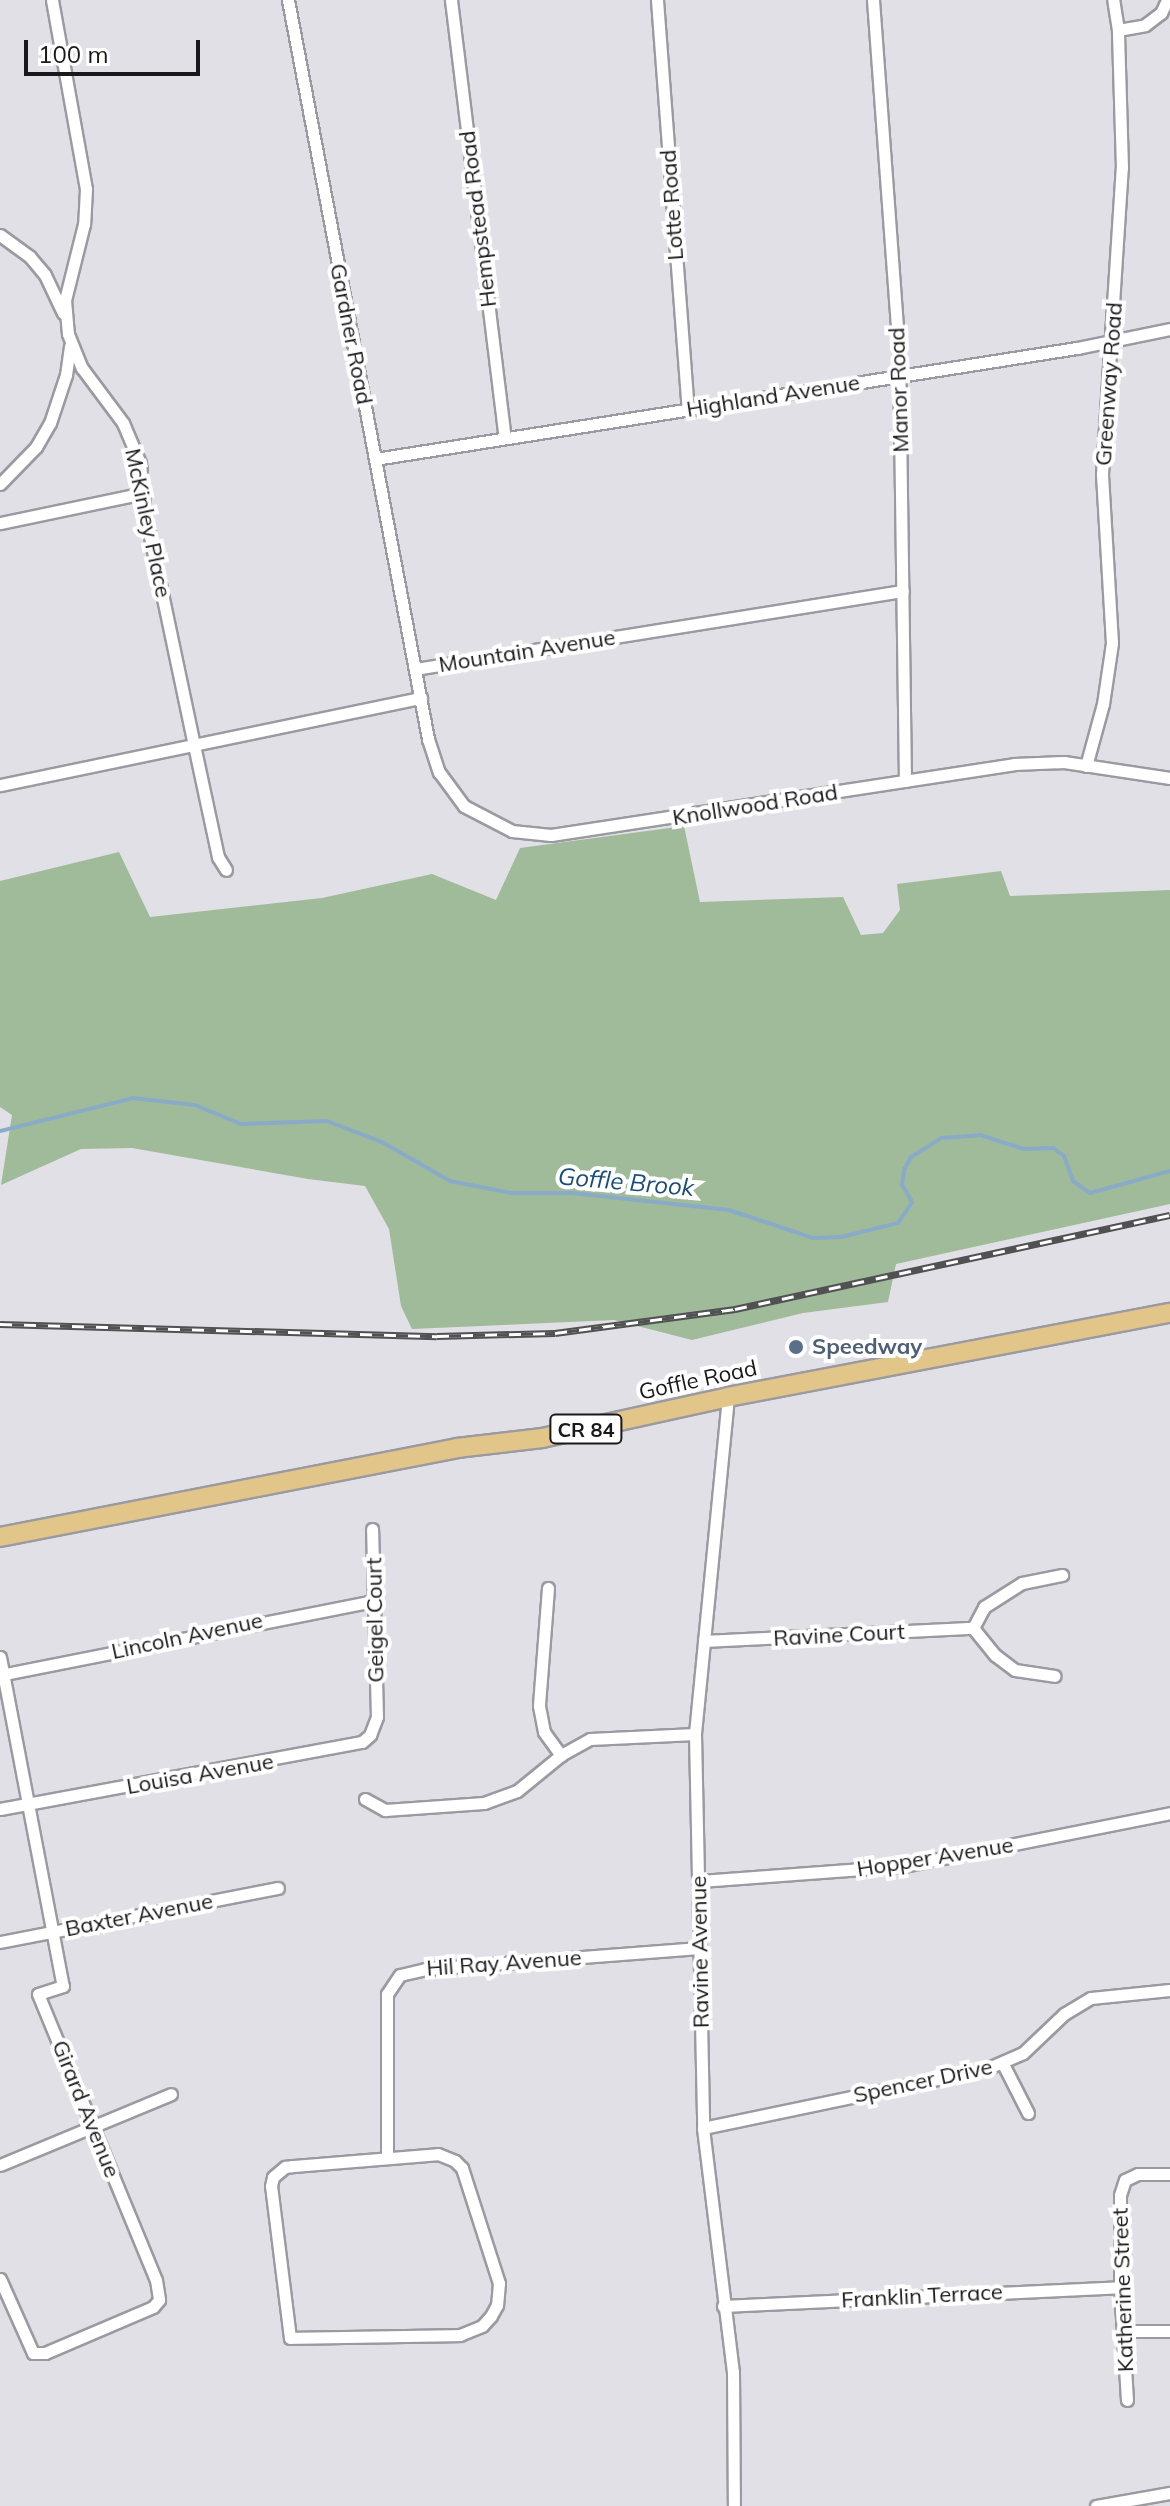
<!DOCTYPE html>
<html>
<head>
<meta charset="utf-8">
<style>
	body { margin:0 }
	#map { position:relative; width:1170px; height:2506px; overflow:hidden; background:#e1e0e6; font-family:Mulish,sans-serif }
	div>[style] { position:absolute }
	.forest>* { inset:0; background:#9fbb9a }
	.stream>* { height:4px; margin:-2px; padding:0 2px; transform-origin:2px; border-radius:2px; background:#8aabc8 }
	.roads { filter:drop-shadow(2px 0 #9b9aa0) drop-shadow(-2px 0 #9b9aa0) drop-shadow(0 2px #9b9aa0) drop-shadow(0 -2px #9b9aa0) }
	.street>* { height:11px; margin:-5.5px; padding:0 5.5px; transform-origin:5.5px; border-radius:5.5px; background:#fff }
	.primary>* { height:18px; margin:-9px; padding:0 9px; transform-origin:9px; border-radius:9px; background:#e2c689 }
	.rail>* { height:7px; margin-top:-3.5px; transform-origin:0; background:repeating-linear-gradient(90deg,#fff 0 12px,#515053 0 24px); box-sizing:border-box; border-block:2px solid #515053 }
	.dots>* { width:22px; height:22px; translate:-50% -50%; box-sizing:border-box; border:4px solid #fff; border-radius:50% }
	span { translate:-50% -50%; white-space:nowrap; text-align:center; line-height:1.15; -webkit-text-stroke:8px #fff; paint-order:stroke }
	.shield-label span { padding:2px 6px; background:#fff; border:2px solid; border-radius:6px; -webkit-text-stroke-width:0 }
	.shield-label { font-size:20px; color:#19191b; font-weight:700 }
	.street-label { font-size:22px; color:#19191b }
	.service-label { font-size:22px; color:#4e5e75; font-weight:700 }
	.left { translate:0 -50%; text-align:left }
	.water-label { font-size:24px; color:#1b4e76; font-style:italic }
	.scale { position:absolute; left:24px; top:40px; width:176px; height:36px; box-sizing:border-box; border:4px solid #19191b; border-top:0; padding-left:10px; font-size:24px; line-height:28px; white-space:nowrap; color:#19191b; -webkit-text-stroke:6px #fff; paint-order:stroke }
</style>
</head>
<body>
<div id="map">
	<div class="forest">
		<div style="clip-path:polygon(684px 826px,700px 902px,843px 897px,861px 935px,883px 933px,900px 910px,897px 884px,1001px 871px,1010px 896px,1170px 890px,1170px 1204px,896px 1264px,888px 1302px,803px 1313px,692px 1340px,614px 1320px,412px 1329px,401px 1306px,389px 1229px,365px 1186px,308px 1179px,132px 1148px,81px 1149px,1px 1185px,12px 1115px,0 1107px,0 881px,119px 852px,150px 917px,322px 898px,432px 874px,496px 900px,520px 848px)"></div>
	</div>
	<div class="stream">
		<div style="left:0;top:1131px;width:137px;rotate:-13.9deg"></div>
		<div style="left:133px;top:1098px;width:62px;rotate:6.4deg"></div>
		<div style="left:195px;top:1105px;width:50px;rotate:22.4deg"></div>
		<div style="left:241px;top:1124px;width:86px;rotate:-2deg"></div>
		<div style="left:327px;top:1121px;width:59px;rotate:20.9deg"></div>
		<div style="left:382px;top:1142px;width:78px;rotate:29.8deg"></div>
		<div style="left:450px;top:1181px;width:62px;rotate:11.1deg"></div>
		<div style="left:511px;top:1193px;width:61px"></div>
		<div style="left:572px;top:1193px;width:158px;rotate:6.2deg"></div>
		<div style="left:729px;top:1210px;width:89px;rotate:18.4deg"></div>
		<div style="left:813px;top:1238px;width:28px;rotate:-2deg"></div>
		<div style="left:841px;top:1237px;width:59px;rotate:-13.8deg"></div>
		<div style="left:898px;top:1223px;width:25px;rotate:-56deg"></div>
		<div style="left:912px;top:1202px;width:20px;rotate:-120deg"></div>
		<div style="left:902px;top:1185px;width:15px;rotate:-82deg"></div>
		<div style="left:904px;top:1170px;width:15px;rotate:-62deg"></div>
		<div style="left:911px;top:1157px;width:36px;rotate:-32deg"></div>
		<div style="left:941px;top:1138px;width:39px;rotate:-4deg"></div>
		<div style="left:980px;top:1135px;width:46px;rotate:17.7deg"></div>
		<div style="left:1024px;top:1149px;width:29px;rotate:-2deg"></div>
		<div style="left:1053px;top:1148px;width:14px;rotate:36deg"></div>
		<div style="left:1064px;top:1156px;width:27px;rotate:70deg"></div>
		<div style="left:1073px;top:1181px;width:21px;rotate:35deg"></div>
		<div style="left:1090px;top:1193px;width:83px;rotate:-15.4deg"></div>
	</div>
	<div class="roads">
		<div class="street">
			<div style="left:52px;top:0;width:192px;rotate:79.8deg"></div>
			<div style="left:86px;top:189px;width:35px;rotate:93deg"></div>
			<div style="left:84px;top:224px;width:78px;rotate:104deg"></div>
			<div style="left:65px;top:300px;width:34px;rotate:85deg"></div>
			<div style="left:68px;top:334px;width:37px;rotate:68deg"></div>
			<div style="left:82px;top:368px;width:69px;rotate:53.3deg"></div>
			<div style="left:123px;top:423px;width:43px;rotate:67deg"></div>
			<div style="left:140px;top:463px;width:45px;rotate:84.9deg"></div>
			<div style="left:144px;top:508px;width:242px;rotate:78.1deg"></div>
			<div style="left:194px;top:745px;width:115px;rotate:77.9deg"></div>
			<div style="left:218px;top:857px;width:15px;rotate:58deg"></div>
			<div style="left:288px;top:0;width:752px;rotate:79.27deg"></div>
			<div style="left:428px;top:739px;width:35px;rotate:72deg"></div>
			<div style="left:439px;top:772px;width:42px;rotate:53.7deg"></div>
			<div style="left:464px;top:806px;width:54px;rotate:27.5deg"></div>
			<div style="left:512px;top:831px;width:39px;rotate:6deg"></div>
			<div style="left:551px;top:835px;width:468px;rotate:-8.7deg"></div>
			<div style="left:1014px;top:764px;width:50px;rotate:-2.3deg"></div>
			<div style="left:1064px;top:762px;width:107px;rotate:8.6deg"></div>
			<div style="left:451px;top:0;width:441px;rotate:83deg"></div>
			<div style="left:657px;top:0;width:410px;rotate:85.7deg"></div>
			<div style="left:873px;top:0;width:352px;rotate:85.8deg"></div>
			<div style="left:899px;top:351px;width:430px;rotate:89.2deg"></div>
			<div style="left:1118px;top:30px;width:27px;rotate:-10deg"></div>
			<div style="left:1145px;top:25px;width:20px;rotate:-37deg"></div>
			<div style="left:1161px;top:13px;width:14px;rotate:-65deg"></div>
			<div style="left:0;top:235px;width:37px;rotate:36deg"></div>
			<div style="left:30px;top:257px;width:23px;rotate:50deg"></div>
			<div style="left:45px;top:275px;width:42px;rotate:64.7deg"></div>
			<div style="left:375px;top:459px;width:711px;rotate:-8.99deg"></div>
			<div style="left:1077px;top:348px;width:95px;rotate:-11.5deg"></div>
			<div style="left:0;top:484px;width:52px;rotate:-45.8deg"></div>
			<div style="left:36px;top:447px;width:28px;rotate:-60deg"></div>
			<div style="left:50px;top:423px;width:51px;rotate:-71.6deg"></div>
			<div style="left:66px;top:375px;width:29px;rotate:-82deg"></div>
			<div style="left:0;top:523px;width:147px;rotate:-11.8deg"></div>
			<div style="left:415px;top:669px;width:494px;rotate:-9.1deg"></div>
			<div style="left:1086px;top:766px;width:64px;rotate:-74.7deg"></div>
			<div style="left:1103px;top:704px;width:62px;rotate:-81.6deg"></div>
			<div style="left:1112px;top:643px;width:169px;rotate:-93.4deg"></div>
			<div style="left:1102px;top:474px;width:307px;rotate:-86.3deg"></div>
			<div style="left:1122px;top:168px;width:138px;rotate:-91.7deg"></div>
			<div style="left:1118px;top:30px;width:30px;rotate:-99deg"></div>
			<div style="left:0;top:785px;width:430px;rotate:-11.7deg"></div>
			<div style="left:728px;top:1397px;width:339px;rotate:95.6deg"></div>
			<div style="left:695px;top:1734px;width:394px;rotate:88.8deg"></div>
			<div style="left:703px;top:2128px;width:246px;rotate:83deg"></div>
			<div style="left:733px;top:2372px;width:134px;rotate:89.6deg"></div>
			<div style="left:548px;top:1588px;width:118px;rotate:94.4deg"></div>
			<div style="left:539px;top:1706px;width:26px;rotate:79deg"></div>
			<div style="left:544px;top:1732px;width:29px;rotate:54deg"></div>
			<div style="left:973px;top:1628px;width:24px;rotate:-62deg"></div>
			<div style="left:984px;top:1607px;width:45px;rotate:-32.3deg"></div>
			<div style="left:1022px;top:1583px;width:41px;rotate:-11.3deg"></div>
			<div style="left:973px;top:1628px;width:35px;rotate:51deg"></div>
			<div style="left:995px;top:1655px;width:25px;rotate:37deg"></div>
			<div style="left:1015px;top:1670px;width:40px;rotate:8.5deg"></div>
			<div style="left:704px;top:1641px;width:269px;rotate:-2.8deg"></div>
			<div style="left:0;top:1657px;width:335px;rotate:79.2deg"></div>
			<div style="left:63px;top:1986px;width:26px;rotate:162deg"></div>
			<div style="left:38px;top:1994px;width:309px;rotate:67.6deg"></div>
			<div style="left:156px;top:2280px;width:20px;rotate:81deg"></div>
			<div style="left:159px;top:2300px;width:9px;rotate:131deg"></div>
			<div style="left:153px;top:2307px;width:117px;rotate:156.9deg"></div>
			<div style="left:45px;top:2353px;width:12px;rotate:180deg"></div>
			<div style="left:33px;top:2353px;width:81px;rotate:-114deg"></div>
			<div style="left:0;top:1675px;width:381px;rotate:-11.2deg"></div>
			<div style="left:365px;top:1799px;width:23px;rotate:29deg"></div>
			<div style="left:385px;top:1810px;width:99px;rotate:-4deg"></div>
			<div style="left:484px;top:1803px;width:35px;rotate:-20deg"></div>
			<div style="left:517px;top:1791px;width:57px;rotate:-39.3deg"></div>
			<div style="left:561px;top:1755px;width:33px;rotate:-29deg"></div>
			<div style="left:590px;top:1739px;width:105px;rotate:-2.7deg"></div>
			<div style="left:0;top:1809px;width:368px;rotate:-10.5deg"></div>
			<div style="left:362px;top:1742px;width:11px;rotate:-41deg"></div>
			<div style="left:370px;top:1735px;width:19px;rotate:-69deg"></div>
			<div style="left:377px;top:1717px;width:188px;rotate:-91.5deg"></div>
			<div style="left:699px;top:1881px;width:205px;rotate:-4.2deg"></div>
			<div style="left:903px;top:1866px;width:272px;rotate:-11.2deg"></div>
			<div style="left:0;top:1942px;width:283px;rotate:-11deg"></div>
			<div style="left:1003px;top:2064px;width:55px;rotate:63deg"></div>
			<div style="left:703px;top:2128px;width:289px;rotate:-11.8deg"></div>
			<div style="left:986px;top:2069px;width:40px;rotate:-23.4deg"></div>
			<div style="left:1023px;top:2053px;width:57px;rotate:-43.6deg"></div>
			<div style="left:1064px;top:2014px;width:31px;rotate:-31deg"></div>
			<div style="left:1091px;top:1998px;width:79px;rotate:-5.8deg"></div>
			<div style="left:438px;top:2154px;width:18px;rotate:22deg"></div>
			<div style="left:455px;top:2161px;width:10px;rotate:45deg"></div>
			<div style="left:462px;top:2168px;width:121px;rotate:72.2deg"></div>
			<div style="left:499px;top:2283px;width:22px;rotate:95deg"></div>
			<div style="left:497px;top:2305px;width:13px;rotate:119deg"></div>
			<div style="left:491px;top:2316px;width:13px;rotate:132deg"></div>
			<div style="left:482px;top:2326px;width:24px;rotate:158deg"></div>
			<div style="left:460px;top:2335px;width:170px;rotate:179deg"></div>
			<div style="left:290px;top:2338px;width:153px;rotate:-97.1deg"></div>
			<div style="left:271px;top:2186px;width:9px;rotate:-77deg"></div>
			<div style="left:273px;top:2177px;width:16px;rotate:-40deg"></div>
			<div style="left:285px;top:2167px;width:8px;rotate:-7deg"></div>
			<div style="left:293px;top:2166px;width:145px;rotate:-4.7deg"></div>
			<div style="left:387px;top:2158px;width:164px;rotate:-90deg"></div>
			<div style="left:387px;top:1994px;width:23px;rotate:-56deg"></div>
			<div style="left:400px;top:1975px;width:26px;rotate:-13deg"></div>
			<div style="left:425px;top:1969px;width:276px;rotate:-4.4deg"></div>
			<div style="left:0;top:2165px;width:185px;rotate:-22.5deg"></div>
			<div style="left:723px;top:2306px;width:397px;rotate:-2.7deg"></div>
			<div style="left:1124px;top:2331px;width:46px"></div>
			<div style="left:1127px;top:2400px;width:113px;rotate:-93.5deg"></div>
			<div style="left:1120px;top:2287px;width:92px;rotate:-90deg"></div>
			<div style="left:1120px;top:2195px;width:16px;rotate:-72deg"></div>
			<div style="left:1125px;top:2180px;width:14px;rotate:-25deg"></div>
			<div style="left:1138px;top:2174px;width:32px"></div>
			<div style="left:1096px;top:2506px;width:75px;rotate:-10deg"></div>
		</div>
		<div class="primary">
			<div style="left:0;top:1537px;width:466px;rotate:-11deg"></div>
			<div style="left:457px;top:1448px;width:86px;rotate:-6.7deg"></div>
			<div style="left:542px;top:1438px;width:190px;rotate:-12.4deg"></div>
			<div style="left:728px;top:1397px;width:450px;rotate:-10.8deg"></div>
		</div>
	</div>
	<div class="rail">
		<div style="left:0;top:1324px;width:437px;rotate:1.6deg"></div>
		<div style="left:437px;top:1336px;width:118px;rotate:-1.5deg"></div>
		<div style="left:555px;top:1333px;width:182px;rotate:-7.6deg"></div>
		<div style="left:735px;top:1309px;width:445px;rotate:-12.2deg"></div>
	</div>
	<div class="dots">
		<div style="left:796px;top:1347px;background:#5c6f8a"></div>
	</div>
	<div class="shield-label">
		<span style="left:586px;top:1429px">CR 84</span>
	</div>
	<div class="street-label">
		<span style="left:672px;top:205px;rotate:-94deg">Lotte Road</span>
		<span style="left:478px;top:219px;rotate:-97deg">Hempstead Road</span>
		<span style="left:351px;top:334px;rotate:79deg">Gardner Road</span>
		<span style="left:1109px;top:384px;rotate:-86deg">Greenway Road</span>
		<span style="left:899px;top:390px;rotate:-92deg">Manor Road</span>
		<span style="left:773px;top:396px;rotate:-9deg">Highland Avenue</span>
		<span style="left:148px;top:523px;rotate:78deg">McKinley Place</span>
		<span style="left:527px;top:651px;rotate:-9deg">Mountain Avenue</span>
		<span style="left:755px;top:805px;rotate:-9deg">Knollwood Road</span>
		<span style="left:698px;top:1380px;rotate:-12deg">Goffle Road</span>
		<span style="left:375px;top:1620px;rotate:-91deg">Geigel Court</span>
		<span style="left:839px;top:1635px;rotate:-3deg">Ravine Court</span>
		<span style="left:187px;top:1636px;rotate:-12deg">Lincoln Avenue</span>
		<span style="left:200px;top:1774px;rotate:-10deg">Louisa Avenue</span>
		<span style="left:935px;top:1857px;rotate:-9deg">Hopper Avenue</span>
		<span style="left:139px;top:1915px;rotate:-11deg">Baxter Avenue</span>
		<span style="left:700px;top:1952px;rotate:-91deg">Ravine Avenue</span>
		<span style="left:504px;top:1963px;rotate:-4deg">Hil Ray Avenue</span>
		<span style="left:923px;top:2081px;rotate:-12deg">Spencer Drive</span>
		<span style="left:86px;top:2109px;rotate:68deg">Girard Avenue</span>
		<span style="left:1123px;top:2290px;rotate:-92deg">Katherine Street</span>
		<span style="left:922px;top:2296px;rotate:-3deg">Franklin Terrace</span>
	</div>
	<div class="service-label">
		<span class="left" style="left:812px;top:1347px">Speedway</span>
	</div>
	<div class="water-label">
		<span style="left:626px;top:1182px;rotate:5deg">Goffle Brook</span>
	</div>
	<div class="scale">100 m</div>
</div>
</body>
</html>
